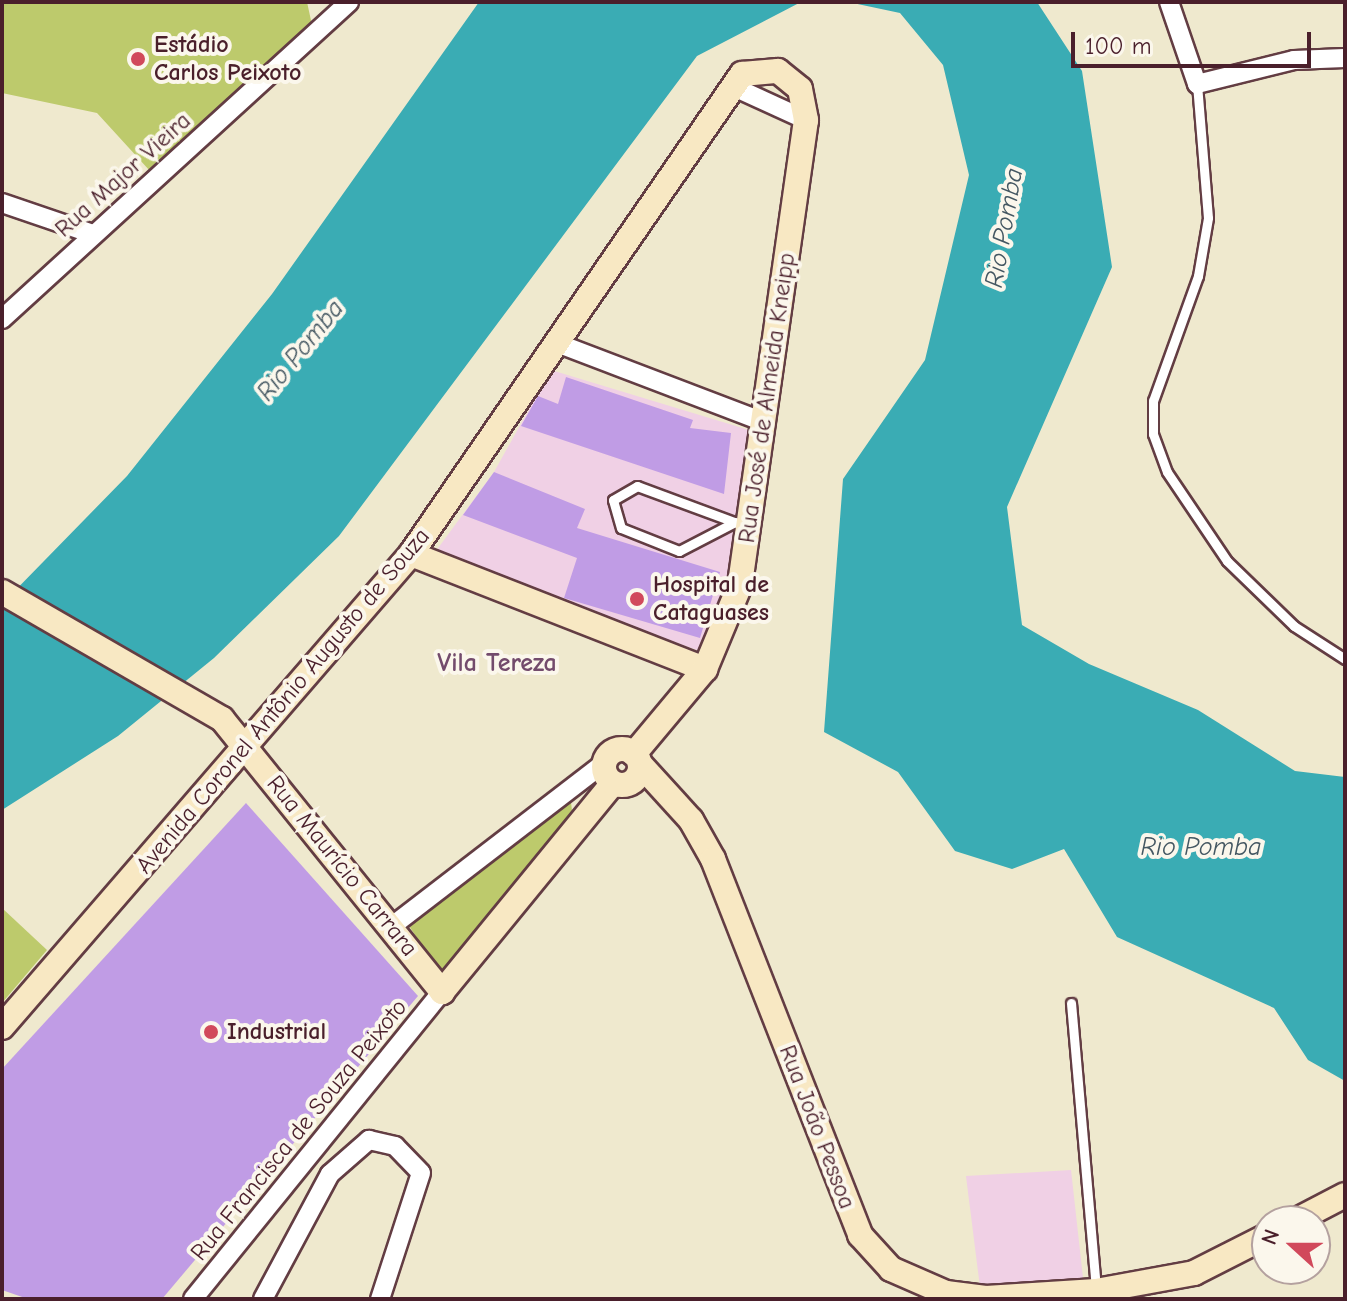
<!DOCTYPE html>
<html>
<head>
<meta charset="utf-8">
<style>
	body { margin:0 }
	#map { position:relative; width:1347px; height:1301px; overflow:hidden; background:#efe9ce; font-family:"Comic Neue",sans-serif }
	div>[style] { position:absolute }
	.built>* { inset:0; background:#f0d0e5 }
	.green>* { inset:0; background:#bdca6c }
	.water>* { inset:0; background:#3aacb4 }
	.building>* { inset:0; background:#c09ce5 }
	.roads { filter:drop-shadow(2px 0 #633d43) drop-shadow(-2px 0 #633d43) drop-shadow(0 2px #633d43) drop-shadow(0 -2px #633d43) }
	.lane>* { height:9px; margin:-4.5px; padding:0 4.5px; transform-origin:4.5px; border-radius:4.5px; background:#fff }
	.street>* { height:18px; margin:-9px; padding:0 9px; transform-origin:9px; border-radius:9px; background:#fff }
	.secondary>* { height:24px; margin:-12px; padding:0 12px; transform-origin:12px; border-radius:12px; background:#f8e8c3 }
	.secondary>.ring { margin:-12px; padding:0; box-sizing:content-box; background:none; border:24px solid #f8e8c3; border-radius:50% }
	.dots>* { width:22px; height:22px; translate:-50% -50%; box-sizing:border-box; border:4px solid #fbf7ec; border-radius:50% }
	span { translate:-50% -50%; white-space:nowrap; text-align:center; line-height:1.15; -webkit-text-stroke:8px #fbf7ec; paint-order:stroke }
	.poi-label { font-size:24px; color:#4a1f2b; font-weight:700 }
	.left { translate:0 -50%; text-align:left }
	.street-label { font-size:24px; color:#4a1f2b }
	.water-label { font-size:26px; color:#445762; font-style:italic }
	.neighbourhood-label { font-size:26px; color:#734b6c; font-weight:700 }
	.frame { position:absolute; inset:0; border:4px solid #4a1f2b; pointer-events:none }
	.north { position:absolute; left:1251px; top:1205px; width:80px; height:80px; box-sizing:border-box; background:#fbf7ec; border:2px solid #b4a19f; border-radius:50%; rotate:291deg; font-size:22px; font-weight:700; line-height:32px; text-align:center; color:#4a1f2b }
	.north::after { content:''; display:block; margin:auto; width:28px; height:36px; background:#d1495b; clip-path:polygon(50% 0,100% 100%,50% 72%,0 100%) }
	.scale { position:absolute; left:1071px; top:32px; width:240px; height:36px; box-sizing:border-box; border:4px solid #4a1f2b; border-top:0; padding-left:10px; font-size:24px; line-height:28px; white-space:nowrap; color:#4a1f2b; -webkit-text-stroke:6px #fbf7ec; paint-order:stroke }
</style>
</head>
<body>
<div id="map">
	<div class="built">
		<div style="clip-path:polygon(551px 370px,749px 430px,729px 583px,700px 651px,430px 559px,494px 472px)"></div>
		<div style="clip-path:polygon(1071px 1170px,1084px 1287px,981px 1295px,966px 1176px)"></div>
	</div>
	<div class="green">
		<div style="clip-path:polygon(2px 2px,307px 2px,312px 25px,150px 171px,97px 113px,2px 93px)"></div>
		<div style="clip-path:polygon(570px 794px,573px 819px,444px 978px,409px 926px)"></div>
		<div style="clip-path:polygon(2px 908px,47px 950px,2px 1003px)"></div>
	</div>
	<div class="water">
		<div style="clip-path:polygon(479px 2px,801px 2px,697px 56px,339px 536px,214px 658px,118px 736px,2px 810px,2px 604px,127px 476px,272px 294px)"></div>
		<div style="clip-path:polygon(848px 2px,1037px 2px,1082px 71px,1112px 267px,1007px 507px,1022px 625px,1089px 664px,1198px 710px,1295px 771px,1345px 777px,1345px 1081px,1308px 1060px,1274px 1008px,1117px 937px,1064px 849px,1012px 869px,955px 851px,898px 772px,824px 732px,843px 479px,925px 360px,969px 175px,943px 65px,900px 13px)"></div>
	</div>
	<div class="building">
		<div style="clip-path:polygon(566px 377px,693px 420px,690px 428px,731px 433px,724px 494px,521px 426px,538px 396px,558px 404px)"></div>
		<div style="clip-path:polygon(494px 472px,585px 509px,577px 528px,720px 572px,700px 638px,564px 598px,577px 558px,463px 515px)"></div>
		<div style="clip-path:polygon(246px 803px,418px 996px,162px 1299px,28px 1299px,2px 1290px,2px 1069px)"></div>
	</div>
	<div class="roads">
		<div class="lane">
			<div style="left:1197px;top:84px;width:134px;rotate:85.3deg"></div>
			<div style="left:1208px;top:218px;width:59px;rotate:99.8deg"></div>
			<div style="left:1198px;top:276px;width:133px;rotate:109.8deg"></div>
			<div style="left:1153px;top:401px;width:33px;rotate:90deg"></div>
			<div style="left:1153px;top:434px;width:40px;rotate:69.8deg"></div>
			<div style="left:1167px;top:472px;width:107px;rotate:56deg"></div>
			<div style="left:1227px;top:561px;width:93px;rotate:44.1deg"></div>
			<div style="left:1294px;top:626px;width:61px;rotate:32.9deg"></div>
			<div style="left:735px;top:522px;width:63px;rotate:152.6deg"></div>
			<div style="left:679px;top:551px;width:62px;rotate:-158.4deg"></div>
			<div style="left:621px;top:528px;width:29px;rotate:-106deg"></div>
			<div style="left:613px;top:500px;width:28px;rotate:-30deg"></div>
			<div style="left:637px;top:486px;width:115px;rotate:20.3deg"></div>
			<div style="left:1071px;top:1003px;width:289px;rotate:85deg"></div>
		</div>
		<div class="street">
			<div style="left:1169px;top:2px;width:87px;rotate:71.1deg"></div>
			<div style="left:1197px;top:84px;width:100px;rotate:-13.9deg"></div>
			<div style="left:1294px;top:60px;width:51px;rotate:-2.2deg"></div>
			<div style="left:734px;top:87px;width:79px;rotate:24.6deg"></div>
			<div style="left:2px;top:203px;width:96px;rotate:18.8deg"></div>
			<div style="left:2px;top:319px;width:470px;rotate:-42.4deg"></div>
			<div style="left:557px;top:343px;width:222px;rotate:20.9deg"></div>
			<div style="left:391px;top:927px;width:270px;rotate:-37.6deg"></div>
			<div style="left:193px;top:1299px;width:395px;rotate:-51deg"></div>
			<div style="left:263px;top:1299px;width:142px;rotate:-61.8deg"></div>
			<div style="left:330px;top:1174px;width:52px;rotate:-41.1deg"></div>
			<div style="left:369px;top:1140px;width:27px;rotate:13deg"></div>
			<div style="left:395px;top:1146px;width:37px;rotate:46deg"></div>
			<div style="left:421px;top:1173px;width:133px;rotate:108deg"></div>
		</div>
		<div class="secondary">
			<div style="left:411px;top:554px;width:316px;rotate:21.4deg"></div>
			<div style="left:2px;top:592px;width:254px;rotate:30deg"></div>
			<div style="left:222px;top:719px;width:351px;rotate:51.1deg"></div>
			<div style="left:442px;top:992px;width:270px;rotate:-50.7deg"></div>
			<div class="ring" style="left:604px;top:749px;width:12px;height:12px"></div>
			<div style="left:640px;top:764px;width:76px;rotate:47.7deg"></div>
			<div style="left:691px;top:820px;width:45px;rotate:60.6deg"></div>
			<div style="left:713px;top:859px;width:404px;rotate:68.6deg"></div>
			<div style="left:860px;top:1235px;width:46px;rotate:47.6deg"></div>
			<div style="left:891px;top:1269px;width:60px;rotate:23.6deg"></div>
			<div style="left:946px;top:1293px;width:40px;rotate:7.1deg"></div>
			<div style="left:986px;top:1298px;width:110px;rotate:-3.6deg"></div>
			<div style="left:1096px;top:1291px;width:100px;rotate:-10.4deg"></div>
			<div style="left:1194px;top:1273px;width:82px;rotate:-26.9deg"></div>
			<div style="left:2px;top:1027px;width:625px;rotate:-49.15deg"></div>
			<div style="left:411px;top:554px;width:583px;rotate:-55.41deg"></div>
			<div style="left:742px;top:74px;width:36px;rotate:-5deg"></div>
			<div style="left:778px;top:71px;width:28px;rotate:39deg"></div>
			<div style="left:800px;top:89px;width:32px;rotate:79deg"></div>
			<div style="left:806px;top:120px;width:470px;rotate:98.1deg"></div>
			<div style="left:740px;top:585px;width:91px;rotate:112.6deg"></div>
			<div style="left:705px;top:669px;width:111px;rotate:129.9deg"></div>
			<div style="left:1295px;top:1221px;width:56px;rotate:-27.5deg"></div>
		</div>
	</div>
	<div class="dots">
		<div style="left:138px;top:59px;background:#d1495b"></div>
		<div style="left:637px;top:599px;background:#d1495b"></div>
		<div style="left:211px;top:1032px;background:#d1495b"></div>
	</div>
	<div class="poi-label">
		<span class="left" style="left:154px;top:59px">Estádio<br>Carlos Peixoto</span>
		<span class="left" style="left:653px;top:599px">Hospital de<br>Cataguases</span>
		<span class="left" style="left:227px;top:1032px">Industrial</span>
	</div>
	<div class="street-label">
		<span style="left:123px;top:175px;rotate:-42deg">Rua Major Vieira</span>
		<span style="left:767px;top:398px;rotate:-82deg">Rua José de Almeida Kneipp</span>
		<span style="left:283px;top:701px;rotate:-50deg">Avenida Coronel Antônio Augusto de Souza</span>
		<span style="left:342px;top:866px;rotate:51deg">Rua Maurício Carrara</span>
		<span style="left:817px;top:1127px;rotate:69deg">Rua João Pessoa</span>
		<span style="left:299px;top:1130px;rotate:-51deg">Rua Francisca de Souza Peixoto</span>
	</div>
	<div class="water-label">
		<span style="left:1005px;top:228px;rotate:-80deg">Rio Pomba</span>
		<span style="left:301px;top:351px;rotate:-51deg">Rio Pomba</span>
		<span style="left:1201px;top:848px">Rio Pomba</span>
	</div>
	<div class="neighbourhood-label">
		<span style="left:497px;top:664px">Vila Tereza</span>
	</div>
	<div class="frame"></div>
	<div class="north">N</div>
	<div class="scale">100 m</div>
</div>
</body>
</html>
